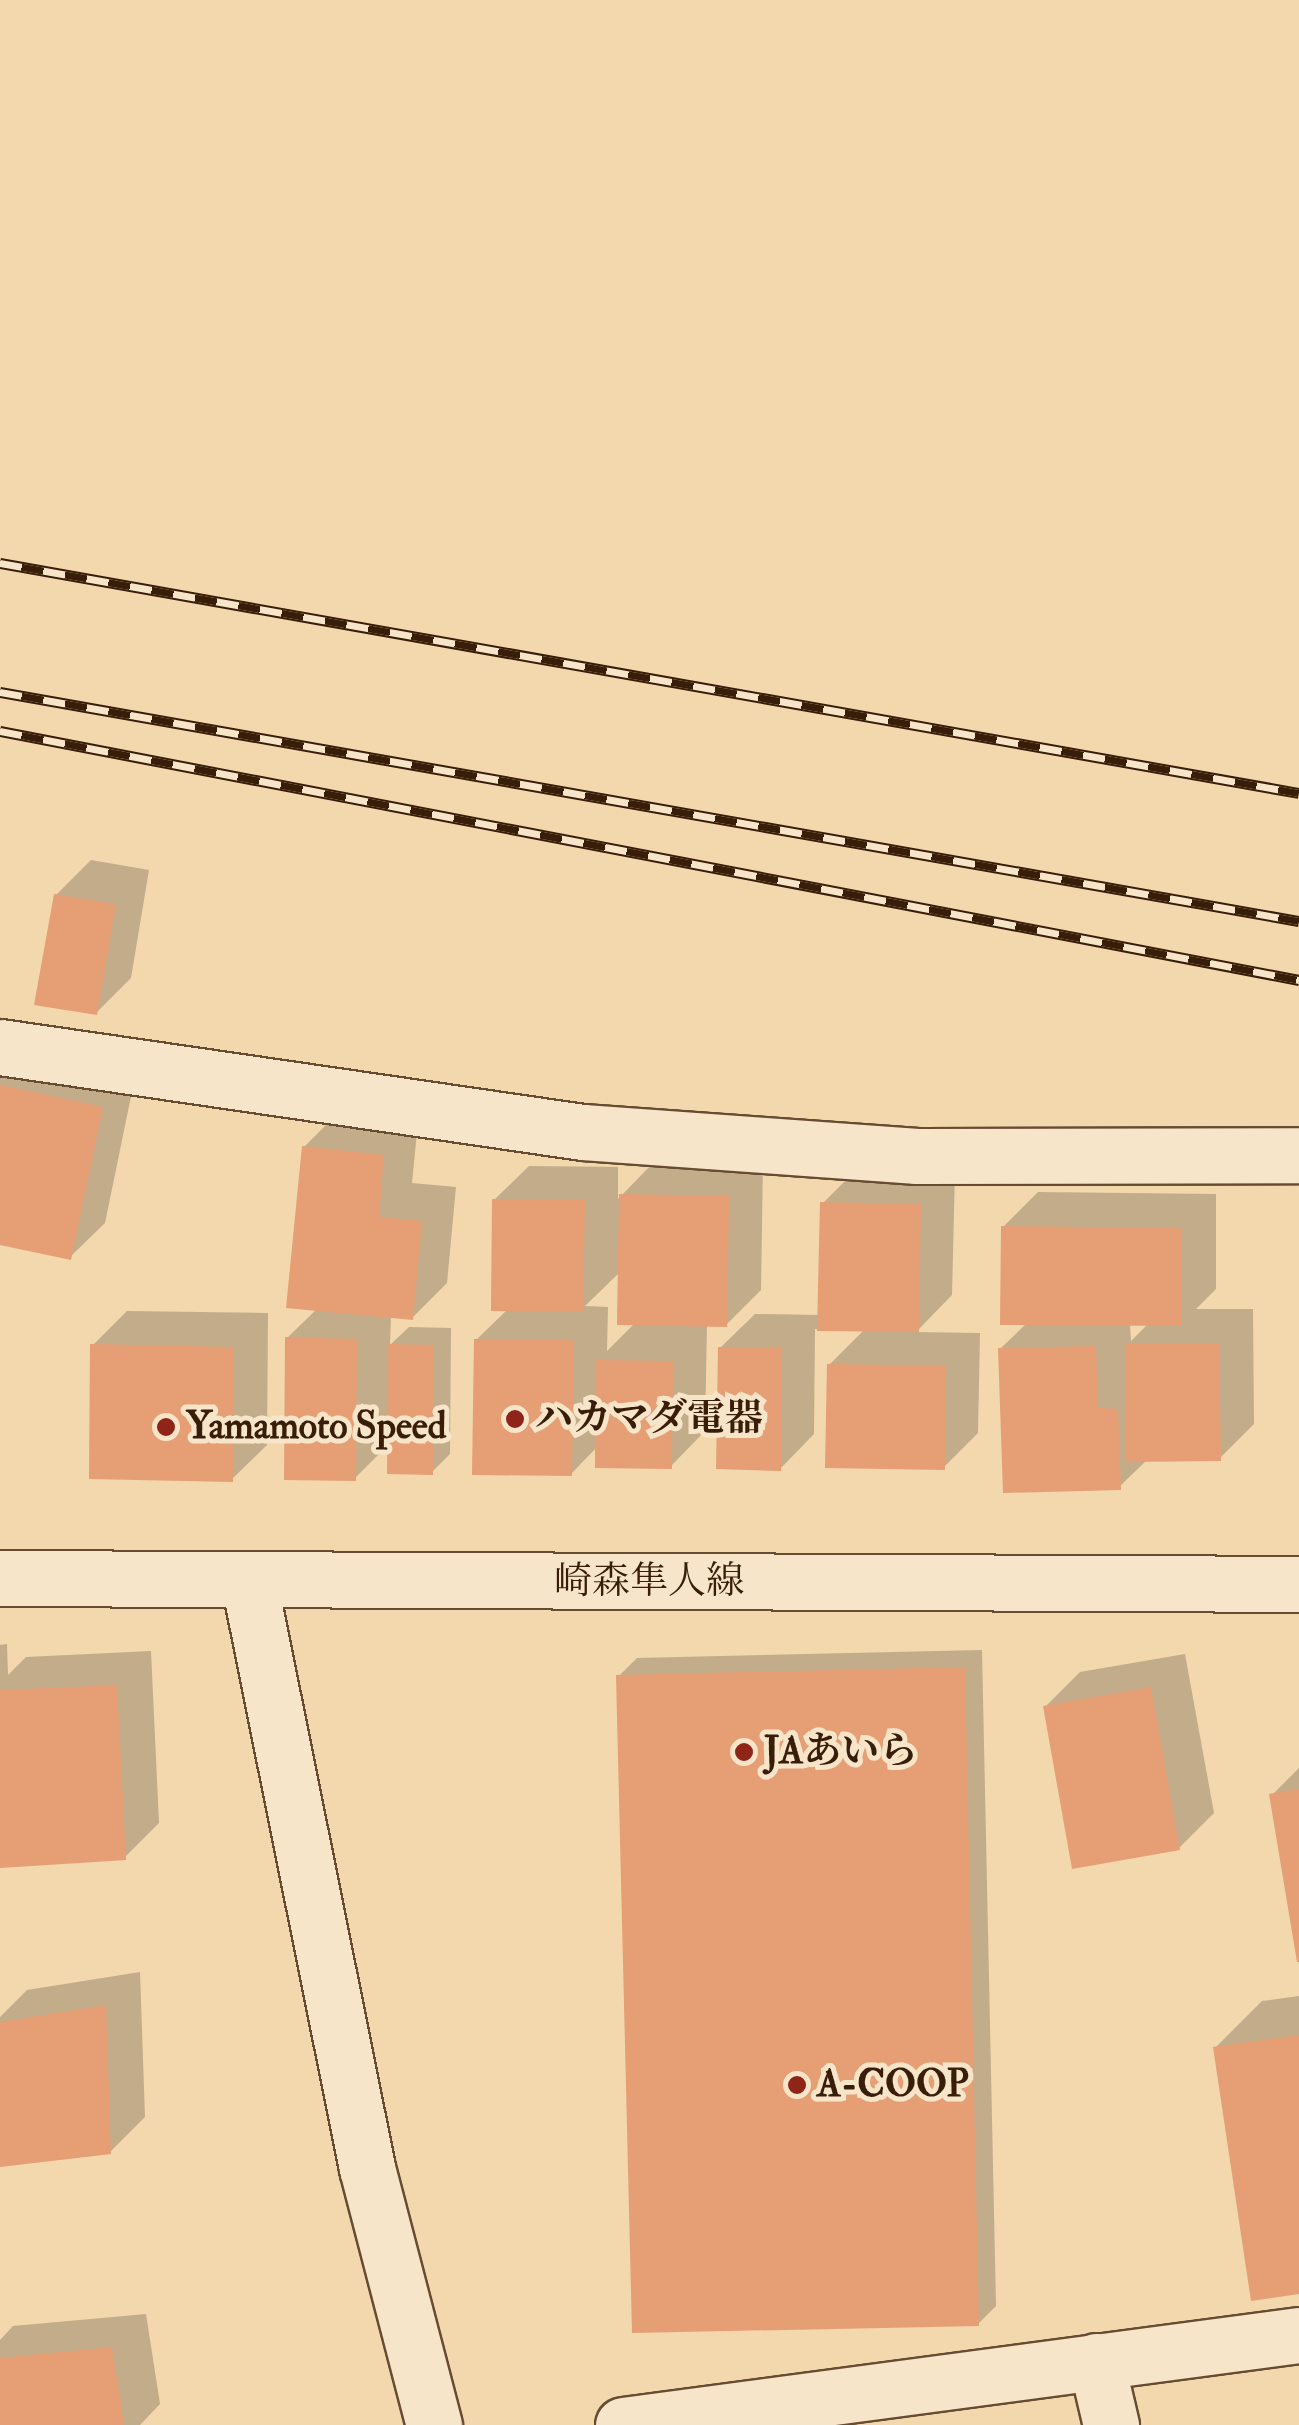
<!DOCTYPE html>
<html>
<head>
<meta charset="utf-8">
<style>
	body { margin:0 }
	#map { position:relative; width:1299px; height:2425px; overflow:hidden; background:#f3d7ad; font-family:"IM FELL Double Pica","Noto Serif JP",serif }
	div>[style] { position:absolute }
	.shadow>* { inset:0; background:#0003 }
	.building>* { inset:0; background:#e69e74 }
	.roads { filter:drop-shadow(2px 0 #674c32) drop-shadow(-2px 0 #674c32) drop-shadow(0 2px #674c32) drop-shadow(0 -2px #674c32) }
	.street>* { height:55px; margin:-27.5px; padding:0 27.5px; transform-origin:27.5px; border-radius:27.5px; background:#f7e5ca }
	.secondary>* { height:55px; margin:-27.5px; padding:0 27.5px; transform-origin:27.5px; border-radius:27.5px; background:#f7e5ca }
	.rail>* { height:11px; margin-top:-5.5px; transform-origin:0; background:repeating-linear-gradient(90deg,#f7e5ca 0 22px,#381d09 0 44px); box-sizing:border-box; border-block:2px solid #381d09 }
	.dots>* { width:28px; height:28px; translate:-50% -50%; box-sizing:border-box; border:5px solid #f7e5ca; border-radius:50% }
	span { translate:-50% -50%; white-space:nowrap; text-align:center; line-height:1.15; -webkit-text-stroke:10px #f7e5ca; paint-order:stroke }
	.poi-label { font-size:38px; color:#381d09; font-weight:700 }
	.left { translate:0 -50%; text-align:left }
	.street-label { font-size:38px; color:#381d09 }
</style>
</head>
<body>
<div id="map">
	<div class="shadow">
		<div style="clip-path:polygon(91px 860px,149px 870px,131px 978px,96px 1013px,56px 895px)"></div>
		<div style="clip-path:polygon(0 1043px,136px 1072px,105px 1223px,70px 1257px,0 1243px)"></div>
		<div style="clip-path:polygon(339px 1112px,418px 1122px,412px 1183px,456px 1187px,447px 1283px,412px 1318px,391px 1316px,390px 1345px,409px 1327px,451px 1328px,450px 1454px,432px 1472px,390px 1443px,355px 1478px,287px 1338px,318px 1308px,304px 1147px)"></div>
		<div style="clip-path:polygon(evenodd,656px 1160px,763px 1162px,761px 1290px,726px 1325px,707px 1324px,705px 1431px,671px 1466px,597px 1447px,571px 1474px,476px 1340px,508px 1309px,494px 1200px,529px 1166px,618px 1167px,618px 1199px,656px 1160px,621px 1271px,635px 1323px,607px 1351px,608px 1307px,585px 1306px,621px 1271px)"></div>
		<div style="clip-path:polygon(857px 1169px,955px 1171px,952px 1295px,916px 1332px,980px 1333px,978px 1433px,944px 1467px,829px 1365px,865px 1329px,815px 1329px,814px 1434px,780px 1469px,720px 1348px,755px 1314px,820px 1315px,822px 1204px)"></div>
		<div style="clip-path:polygon(evenodd,1038px 1192px,1216px 1194px,1216px 1289px,1196px 1309px,1253px 1309px,1254px 1424px,1220px 1458px,1147px 1460px,1119px 1487px,1000px 1349px,1027px 1323px,1003px 1227px,1038px 1192px,1130px 1324px,1148px 1324px,1131px 1341px,1130px 1324px)"></div>
		<div style="clip-path:polygon(127px 1311px,268px 1313px,267px 1445px,232px 1479px,93px 1345px)"></div>
		<div style="clip-path:polygon(7px 1644px,8px 1675px,26px 1657px,151px 1651px,159px 1823px,124px 1858px,0 1865px,0 1645px)"></div>
		<div style="clip-path:polygon(982px 1650px,996px 2306px,978px 2324px,619px 1676px,637px 1658px)"></div>
		<div style="clip-path:polygon(1185px 1654px,1214px 1813px,1179px 1848px,1045px 1707px,1080px 1672px)"></div>
		<div style="clip-path:polygon(1299px 1768px,1299px 1959px,1272px 1795px)"></div>
		<div style="clip-path:polygon(140px 1972px,145px 2117px,110px 2152px,0 2164px,0 2017px,27px 1990px)"></div>
		<div style="clip-path:polygon(1299px 1996px,1299px 2291px,1215px 2048px,1262px 2001px)"></div>
		<div style="clip-path:polygon(146px 2314px,160px 2404px,140px 2425px,0 2425px,0 2340px,13px 2326px)"></div>
	</div>
	<div class="building">
		<div style="clip-path:polygon(54px 894px,116px 904px,97px 1015px,34px 1005px)"></div>
		<div style="clip-path:polygon(0 1085px,103px 1107px,71px 1260px,0 1245px)"></div>
		<div style="clip-path:polygon(302px 1146px,384px 1155px,379px 1217px,422px 1221px,413px 1320px,286px 1308px)"></div>
		<div style="clip-path:polygon(619px 1194px,729px 1196px,727px 1327px,617px 1325px)"></div>
		<div style="clip-path:polygon(492px 1199px,585px 1200px,583px 1312px,491px 1311px)"></div>
		<div style="clip-path:polygon(820px 1202px,921px 1204px,919px 1332px,817px 1331px)"></div>
		<div style="clip-path:polygon(1001px 1226px,1182px 1228px,1182px 1326px,1000px 1325px)"></div>
		<div style="clip-path:polygon(285px 1337px,357px 1339px,356px 1481px,284px 1480px)"></div>
		<div style="clip-path:polygon(474px 1339px,574px 1340px,572px 1476px,472px 1475px)"></div>
		<div style="clip-path:polygon(1125px 1343px,1219px 1343px,1221px 1461px,1126px 1462px)"></div>
		<div style="clip-path:polygon(90px 1344px,234px 1347px,233px 1482px,89px 1479px)"></div>
		<div style="clip-path:polygon(388px 1344px,434px 1345px,433px 1475px,387px 1474px)"></div>
		<div style="clip-path:polygon(1096px 1346px,1098px 1408px,1118px 1409px,1121px 1490px,1003px 1493px,998px 1348px)"></div>
		<div style="clip-path:polygon(718px 1347px,782px 1348px,781px 1471px,716px 1469px)"></div>
		<div style="clip-path:polygon(595px 1360px,673px 1361px,672px 1469px,595px 1468px)"></div>
		<div style="clip-path:polygon(827px 1364px,946px 1366px,945px 1470px,825px 1468px)"></div>
		<div style="clip-path:polygon(965px 1667px,979px 2326px,632px 2333px,616px 1675px)"></div>
		<div style="clip-path:polygon(117px 1685px,126px 1860px,0 1868px,0 1690px)"></div>
		<div style="clip-path:polygon(1151px 1687px,1180px 1850px,1072px 1869px,1043px 1706px)"></div>
		<div style="clip-path:polygon(1299px 1789px,1299px 1962px,1297px 1962px,1269px 1794px)"></div>
		<div style="clip-path:polygon(106px 2005px,111px 2154px,0 2167px,0 2022px)"></div>
		<div style="clip-path:polygon(1299px 2035px,1299px 2294px,1251px 2301px,1213px 2047px)"></div>
		<div style="clip-path:polygon(112px 2347px,124px 2425px,0 2425px,0 2358px)"></div>
	</div>
	<div class="roads">
		<div class="street">
			<div style="left:0;top:1047px;width:589px;rotate:8.3deg"></div>
			<div style="left:583px;top:1132px;width:335px;rotate:4.1deg"></div>
			<div style="left:917px;top:1156px;width:382px;rotate:-0.1deg"></div>
			<div style="left:1096px;top:2361px;width:66px;rotate:76.8deg"></div>
			<div style="left:623px;top:2425px;width:682px;rotate:-7.58deg"></div>
		</div>
		<div class="secondary">
			<div style="left:0;top:1578px;width:1299px;rotate:0.26deg"></div>
			<div style="left:249px;top:1582px;width:598px;rotate:78.61deg"></div>
			<div style="left:367px;top:2168px;width:266px;rotate:75.4deg"></div>
		</div>
	</div>
	<div class="rail">
		<div style="left:0;top:563px;width:1319px;rotate:10.04deg"></div>
		<div style="left:0;top:692px;width:1319px;rotate:10deg"></div>
		<div style="left:0;top:731px;width:1323px;rotate:10.85deg"></div>
	</div>
	<div class="dots">
		<div style="left:515px;top:1419px;background:#8f2418"></div>
		<div style="left:166px;top:1427px;background:#8f2418"></div>
		<div style="left:744px;top:1752px;background:#8f2418"></div>
		<div style="left:797px;top:2085px;background:#8f2418"></div>
	</div>
	<div class="poi-label">
		<span class="left" style="left:535px;top:1419px">ハカマダ電器</span>
		<span class="left" style="left:186px;top:1427px">Yamamoto Speed</span>
		<span class="left" style="left:764px;top:1752px">JAあいら</span>
		<span class="left" style="left:817px;top:2085px">A-COOP</span>
	</div>
	<div class="street-label">
		<span style="left:649px;top:1582px">崎森隼人線</span>
	</div>
</div>
</body>
</html>
